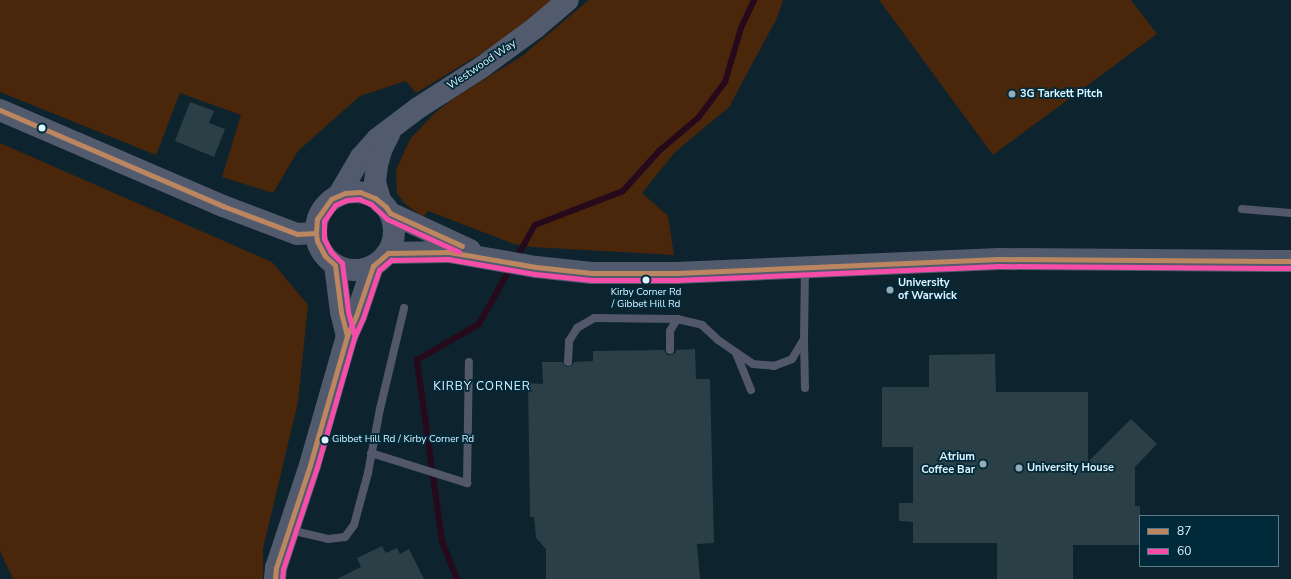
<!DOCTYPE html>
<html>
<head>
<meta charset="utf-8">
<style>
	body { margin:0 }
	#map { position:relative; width:1291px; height:579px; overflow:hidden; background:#0d232d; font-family:"Nunito Sans",sans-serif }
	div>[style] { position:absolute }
	.green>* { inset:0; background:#4a260a }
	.stream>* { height:6px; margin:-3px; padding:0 3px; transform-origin:3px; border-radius:3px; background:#27091c }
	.building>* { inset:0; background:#2b4046 }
	.lane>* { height:8px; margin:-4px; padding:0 4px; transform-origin:4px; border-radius:4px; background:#525869 }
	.secondary>* { height:22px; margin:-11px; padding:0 11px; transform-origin:11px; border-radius:11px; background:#525a6e }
	.secondary>.ring { margin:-11px; padding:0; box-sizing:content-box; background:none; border:22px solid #525a6e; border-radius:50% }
	.bus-1>* { height:5px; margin:-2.5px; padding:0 2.5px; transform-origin:2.5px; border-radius:2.5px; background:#bb8660 }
	.bus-2>* { height:5px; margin:-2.5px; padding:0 2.5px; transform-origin:2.5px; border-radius:2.5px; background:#f54da8 }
	.dots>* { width:11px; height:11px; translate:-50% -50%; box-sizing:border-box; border:2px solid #00293a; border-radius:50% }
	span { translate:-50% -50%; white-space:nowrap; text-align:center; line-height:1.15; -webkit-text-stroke:3.5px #00293a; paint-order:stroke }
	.bus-label { font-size:10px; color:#def4ff }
	.left { translate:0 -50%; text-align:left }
	.street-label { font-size:11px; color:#def4ff }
	.poi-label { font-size:11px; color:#def4ff; font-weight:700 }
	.right { translate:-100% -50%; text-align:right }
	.neighbourhood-label { font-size:12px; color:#def4ff; letter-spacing:1px }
	.legend { position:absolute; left:1139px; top:515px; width:140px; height:52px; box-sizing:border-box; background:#00293a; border:1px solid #597a89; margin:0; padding:5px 7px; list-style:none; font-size:12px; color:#def4ff }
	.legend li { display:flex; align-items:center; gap:8px; height:20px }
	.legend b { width:20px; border:1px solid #597a89 }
</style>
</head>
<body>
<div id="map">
	<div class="green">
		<div style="clip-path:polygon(0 0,553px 0,492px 47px,416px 93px,406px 81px,360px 96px,298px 151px,273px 193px,222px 177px,241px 115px,180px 93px,156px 155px,0 92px)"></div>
		<div style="clip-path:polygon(589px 0,783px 0,777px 18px,729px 107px,675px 152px,642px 193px,668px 216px,674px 255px,532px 247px,514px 244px,428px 211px,423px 217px,405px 204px,397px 193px,396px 170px,410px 139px,436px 112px,454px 98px,522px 56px)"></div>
		<div style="clip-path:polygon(879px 0,1131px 0,1157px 34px,993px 155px)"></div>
		<div style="clip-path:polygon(0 143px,272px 262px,308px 305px,298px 402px,263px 549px,263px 579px,13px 579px,0 551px)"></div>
	</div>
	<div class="stream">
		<div style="left:516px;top:259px;width:39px;rotate:-61deg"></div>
		<div style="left:535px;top:225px;width:94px;rotate:-21.1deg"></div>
		<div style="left:623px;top:191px;width:54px;rotate:-48deg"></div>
		<div style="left:659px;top:151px;width:51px;rotate:-40.2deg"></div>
		<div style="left:698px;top:118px;width:45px;rotate:-53.1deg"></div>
		<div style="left:725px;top:82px;width:56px;rotate:-73.5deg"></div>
		<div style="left:741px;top:28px;width:31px;rotate:-65deg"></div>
		<div style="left:457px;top:579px;width:41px;rotate:-111.5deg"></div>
		<div style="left:442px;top:541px;width:183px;rotate:-97.9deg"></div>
		<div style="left:417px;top:360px;width:72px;rotate:-30.1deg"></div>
		<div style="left:479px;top:324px;width:65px;rotate:-60.7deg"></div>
	</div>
	<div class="building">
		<div style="clip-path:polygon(190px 102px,214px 111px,209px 123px,225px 129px,214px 157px,175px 141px)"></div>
		<div style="clip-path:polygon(695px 349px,696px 379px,710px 379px,714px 543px,697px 544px,700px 579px,546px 579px,546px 549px,536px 538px,534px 517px,530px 517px,528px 383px,543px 384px,542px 362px,563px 362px,565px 366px,568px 367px,572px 365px,574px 362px,593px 361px,593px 351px,664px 350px,667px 355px,670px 355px,675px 353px,676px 350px)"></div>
		<div style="clip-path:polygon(995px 354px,996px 392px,1088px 392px,1088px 462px,1131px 419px,1157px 444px,1135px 467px,1135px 506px,1140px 506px,1140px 545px,1073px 545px,1073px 579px,997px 579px,997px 543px,913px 543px,913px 522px,899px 521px,899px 503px,913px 503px,913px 447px,882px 447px,882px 387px,929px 387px,929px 355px)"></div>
		<div style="clip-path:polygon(382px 546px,386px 553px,397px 548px,400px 554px,409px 549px,424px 579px,337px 579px,361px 567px,357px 558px)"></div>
	</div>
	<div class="lane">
		<div style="left:1242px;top:209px;width:49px;rotate:4.7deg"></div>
		<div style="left:804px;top:340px;width:48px;rotate:88.8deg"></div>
		<div style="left:670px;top:350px;width:19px;rotate:-90deg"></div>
		<div style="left:670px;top:331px;width:14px;rotate:-60deg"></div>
		<div style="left:736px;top:353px;width:40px;rotate:68deg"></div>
		<div style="left:568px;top:362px;width:21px;rotate:-87deg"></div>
		<div style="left:569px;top:341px;width:15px;rotate:-58deg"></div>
		<div style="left:577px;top:328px;width:20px;rotate:-30deg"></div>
		<div style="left:594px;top:318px;width:83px;rotate:0.7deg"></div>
		<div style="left:677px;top:319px;width:26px;rotate:13deg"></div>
		<div style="left:702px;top:325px;width:22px;rotate:43deg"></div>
		<div style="left:718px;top:340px;width:42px;rotate:34.4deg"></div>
		<div style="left:753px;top:364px;width:21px;rotate:5deg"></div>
		<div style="left:774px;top:366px;width:19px;rotate:-21deg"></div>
		<div style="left:792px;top:359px;width:23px;rotate:-59deg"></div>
		<div style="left:804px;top:339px;width:70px;rotate:-89.2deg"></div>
		<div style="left:371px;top:453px;width:101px;rotate:17.4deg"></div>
		<div style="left:467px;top:483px;width:121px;rotate:-89.1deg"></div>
		<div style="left:290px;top:530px;width:39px;rotate:13deg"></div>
		<div style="left:328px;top:539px;width:17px;rotate:-7deg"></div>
		<div style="left:345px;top:537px;width:15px;rotate:-53deg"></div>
		<div style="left:354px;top:525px;width:54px;rotate:-74.9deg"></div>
		<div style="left:368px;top:473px;width:65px;rotate:-79.4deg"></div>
		<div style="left:380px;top:409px;width:104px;rotate:-76.6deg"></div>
	</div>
	<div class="secondary">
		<div style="left:0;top:110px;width:243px;rotate:23.3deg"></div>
		<div style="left:223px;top:206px;width:79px;rotate:20.7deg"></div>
		<div style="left:297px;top:234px;width:19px;rotate:-3deg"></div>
		<div class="ring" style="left:316px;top:192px;width:56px;height:56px"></div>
		<div style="left:338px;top:196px;width:45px;rotate:-59.5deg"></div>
		<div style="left:361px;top:157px;width:24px;rotate:-48deg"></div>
		<div style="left:377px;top:139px;width:51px;rotate:-37.1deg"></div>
		<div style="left:418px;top:108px;width:76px;rotate:-32.6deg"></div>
		<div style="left:482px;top:67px;width:66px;rotate:-36.3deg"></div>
		<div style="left:535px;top:28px;width:43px;rotate:-40.3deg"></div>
		<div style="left:381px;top:203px;width:22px;rotate:-106deg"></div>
		<div style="left:375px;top:182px;width:17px;rotate:-83deg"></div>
		<div style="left:377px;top:165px;width:18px;rotate:-74deg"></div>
		<div style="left:382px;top:148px;width:16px;rotate:-63deg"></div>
		<div style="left:390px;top:213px;width:88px;rotate:24.8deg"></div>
		<div style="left:388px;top:253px;width:61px;rotate:-0.9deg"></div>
		<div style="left:449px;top:252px;width:88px;rotate:9.8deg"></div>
		<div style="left:536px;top:267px;width:56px;rotate:6.1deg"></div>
		<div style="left:592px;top:273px;width:84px"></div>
		<div style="left:676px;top:273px;width:323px;rotate:-2.5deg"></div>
		<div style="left:999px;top:259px;width:292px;rotate:0.4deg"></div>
		<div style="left:335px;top:265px;width:47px;rotate:82.7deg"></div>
		<div style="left:341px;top:312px;width:25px;rotate:76deg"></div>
		<div style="left:275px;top:579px;width:11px;rotate:-85deg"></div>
		<div style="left:276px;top:568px;width:108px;rotate:-71.7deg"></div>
		<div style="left:310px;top:465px;width:134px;rotate:-74deg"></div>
		<div style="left:347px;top:336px;width:22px;rotate:-66deg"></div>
		<div style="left:356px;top:316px;width:53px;rotate:-71.2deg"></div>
	</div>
	<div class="bus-1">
		<div style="left:0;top:110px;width:243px;rotate:23.3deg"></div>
		<div style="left:223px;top:206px;width:79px;rotate:20.7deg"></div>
		<div style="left:297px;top:234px;width:19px;rotate:-3deg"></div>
		<div style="left:347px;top:336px;width:25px;rotate:-104deg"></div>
		<div style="left:341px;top:312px;width:47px;rotate:-97.3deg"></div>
		<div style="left:335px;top:265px;width:13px;rotate:-138deg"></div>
		<div style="left:325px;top:256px;width:17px;rotate:-118deg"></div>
		<div style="left:317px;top:241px;width:8px;rotate:-97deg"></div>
		<div style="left:316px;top:233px;width:14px;rotate:-86deg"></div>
		<div style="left:317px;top:219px;width:24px;rotate:-55deg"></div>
		<div style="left:331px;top:199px;width:15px;rotate:-23deg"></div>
		<div style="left:345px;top:193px;width:15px;rotate:-4deg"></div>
		<div style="left:360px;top:192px;width:16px;rotate:22deg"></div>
		<div style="left:375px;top:198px;width:14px;rotate:39deg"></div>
		<div style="left:386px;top:207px;width:7px;rotate:56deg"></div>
		<div style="left:390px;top:213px;width:79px;rotate:24.6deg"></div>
		<div style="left:275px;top:579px;width:11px;rotate:-85deg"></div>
		<div style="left:276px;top:568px;width:108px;rotate:-71.7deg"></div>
		<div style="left:310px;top:465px;width:134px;rotate:-74deg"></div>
		<div style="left:347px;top:336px;width:22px;rotate:-66deg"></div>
		<div style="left:356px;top:316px;width:53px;rotate:-71.2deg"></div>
		<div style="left:373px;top:266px;width:20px;rotate:-41deg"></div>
		<div style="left:388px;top:253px;width:61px;rotate:-0.9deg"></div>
		<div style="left:449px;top:252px;width:88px;rotate:9.8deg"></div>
		<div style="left:536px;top:267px;width:56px;rotate:6.1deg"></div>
		<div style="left:592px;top:273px;width:84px"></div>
		<div style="left:676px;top:273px;width:323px;rotate:-2.5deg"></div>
		<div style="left:999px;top:259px;width:292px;rotate:0.4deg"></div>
	</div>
	<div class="bus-2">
		<div style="left:354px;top:334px;width:24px;rotate:-105deg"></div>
		<div style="left:348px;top:311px;width:48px;rotate:-97.1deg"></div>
		<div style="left:342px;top:263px;width:16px;rotate:-135deg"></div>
		<div style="left:331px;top:252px;width:15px;rotate:-118deg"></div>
		<div style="left:324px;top:239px;width:18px;rotate:-90deg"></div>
		<div style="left:324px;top:221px;width:19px;rotate:-55deg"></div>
		<div style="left:335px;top:205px;width:13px;rotate:-23deg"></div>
		<div style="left:347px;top:200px;width:12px;rotate:-5deg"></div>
		<div style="left:359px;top:199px;width:13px;rotate:23deg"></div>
		<div style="left:371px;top:204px;width:22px;rotate:43deg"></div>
		<div style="left:387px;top:219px;width:79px;rotate:24.6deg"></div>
		<div style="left:282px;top:579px;width:10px;rotate:-84deg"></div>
		<div style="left:283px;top:569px;width:108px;rotate:-71.6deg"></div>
		<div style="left:317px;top:467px;width:134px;rotate:-74deg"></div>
		<div style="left:354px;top:338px;width:22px;rotate:-66deg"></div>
		<div style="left:363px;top:318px;width:51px;rotate:-71.6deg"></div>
		<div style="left:379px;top:270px;width:16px;rotate:-40deg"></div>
		<div style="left:391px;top:260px;width:57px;rotate:-1deg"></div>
		<div style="left:448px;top:259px;width:88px;rotate:9.8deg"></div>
		<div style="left:535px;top:274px;width:57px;rotate:6deg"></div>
		<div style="left:592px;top:280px;width:84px"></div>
		<div style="left:676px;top:280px;width:323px;rotate:-2.5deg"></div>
		<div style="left:999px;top:266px;width:292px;rotate:0.4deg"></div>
	</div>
	<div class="dots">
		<div style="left:1012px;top:94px;background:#95abb6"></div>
		<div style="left:42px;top:128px;background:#def4ff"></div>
		<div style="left:646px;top:280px;background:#def4ff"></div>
		<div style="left:890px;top:290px;background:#95abb6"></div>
		<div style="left:325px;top:440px;background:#def4ff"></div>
		<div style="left:983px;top:464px;background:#95abb6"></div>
		<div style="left:1019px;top:468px;background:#95abb6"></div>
	</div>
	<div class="bus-label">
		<span style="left:646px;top:298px">Kirby Corner Rd<br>/ Gibbet Hill Rd</span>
		<span class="left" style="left:332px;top:440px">Gibbet Hill Rd / Kirby Corner Rd</span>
	</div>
	<div class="street-label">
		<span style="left:482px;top:65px;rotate:-34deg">Westwood Way</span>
	</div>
	<div class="poi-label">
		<span class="left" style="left:1020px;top:94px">3G Tarkett Pitch</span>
		<span class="left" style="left:898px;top:290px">University<br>of Warwick</span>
		<span class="right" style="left:975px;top:464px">Atrium<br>Coffee Bar</span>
		<span class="left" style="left:1027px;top:468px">University House</span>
	</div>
	<div class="neighbourhood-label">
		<span style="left:482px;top:387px">KIRBY CORNER</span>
	</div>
	<ul class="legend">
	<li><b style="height:5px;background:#bb8660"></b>87</li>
	<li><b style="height:5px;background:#f54da8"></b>60</li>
	</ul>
</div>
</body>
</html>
